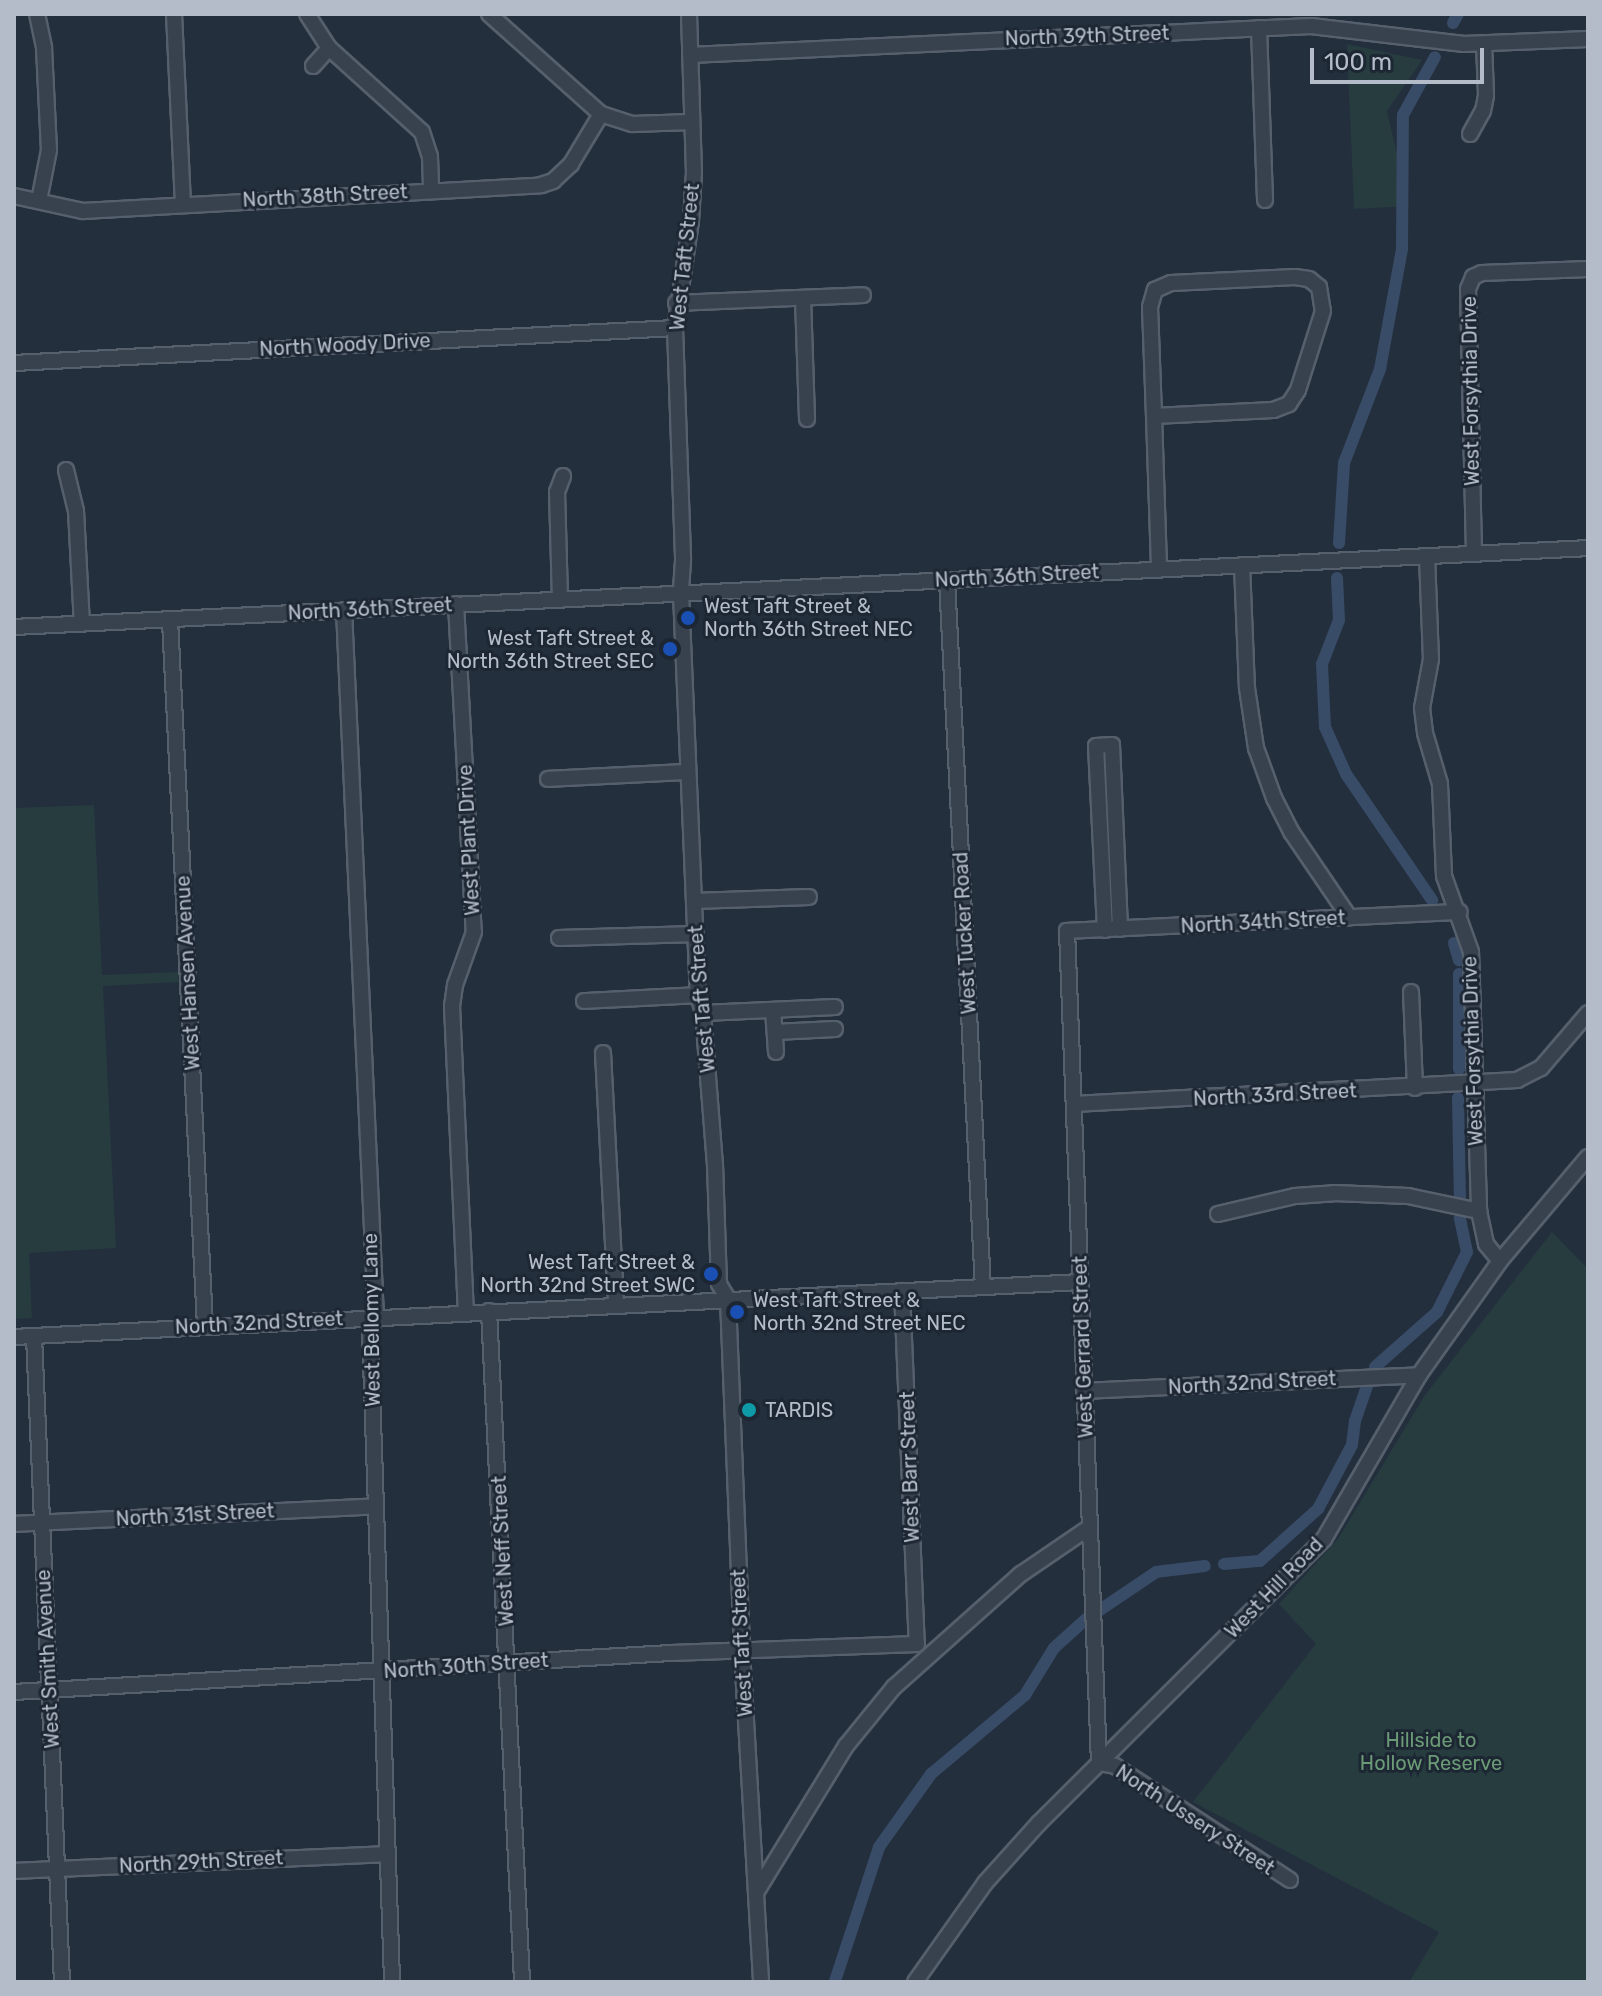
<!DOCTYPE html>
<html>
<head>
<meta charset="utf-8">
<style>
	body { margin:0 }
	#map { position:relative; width:1602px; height:1996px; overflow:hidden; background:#242f3e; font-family:Rubik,sans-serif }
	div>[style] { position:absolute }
	.green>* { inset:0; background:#263c3f }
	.canal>* { height:12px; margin:-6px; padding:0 6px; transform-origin:6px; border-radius:6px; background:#394c67 }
	.roads { filter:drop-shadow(2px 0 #565f6c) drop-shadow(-2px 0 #565f6c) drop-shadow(0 2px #565f6c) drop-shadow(0 -2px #565f6c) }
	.minor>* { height:14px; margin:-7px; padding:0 7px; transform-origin:7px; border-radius:7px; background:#38414e }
	.dots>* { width:22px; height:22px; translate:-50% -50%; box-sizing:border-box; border:4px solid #1d2633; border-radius:50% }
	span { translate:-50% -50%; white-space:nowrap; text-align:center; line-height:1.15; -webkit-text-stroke:6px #1d2633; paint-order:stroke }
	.street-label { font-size:20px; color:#b4bcc9 }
	.poi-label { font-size:20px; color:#b4bcc9 }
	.left { translate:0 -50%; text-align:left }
	.right { translate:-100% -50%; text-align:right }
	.park-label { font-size:20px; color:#6b9a76 }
	.frame { position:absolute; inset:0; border:16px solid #b4bcc9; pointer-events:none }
	.scale { position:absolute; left:1310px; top:48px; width:174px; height:36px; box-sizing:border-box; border:4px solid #b4bcc9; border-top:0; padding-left:10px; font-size:24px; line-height:28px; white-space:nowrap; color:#b4bcc9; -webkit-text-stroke:6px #1d2633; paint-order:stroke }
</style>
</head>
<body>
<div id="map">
	<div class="green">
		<div style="clip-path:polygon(1347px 44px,1422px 60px,1387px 111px,1409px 206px,1354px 209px)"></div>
		<div style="clip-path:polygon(94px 805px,102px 975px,178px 972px,179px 982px,103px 986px,116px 1248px,29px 1253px,32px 1318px,14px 1319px,14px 808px)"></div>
		<div style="clip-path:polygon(1552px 1232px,1588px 1269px,1588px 1982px,1409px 1982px,1439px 1932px,1193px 1802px,1316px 1644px,1279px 1604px,1338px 1539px,1425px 1395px)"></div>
	</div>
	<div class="canal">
		<div style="left:1453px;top:23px;width:10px;rotate:-61deg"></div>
		<div style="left:1339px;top:543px;width:80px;rotate:-86.4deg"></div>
		<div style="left:1344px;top:463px;width:101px;rotate:-69deg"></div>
		<div style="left:1380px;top:369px;width:122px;rotate:-79.6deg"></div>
		<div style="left:1402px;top:249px;width:134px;rotate:-89.6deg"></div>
		<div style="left:1403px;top:115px;width:66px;rotate:-61.1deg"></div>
		<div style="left:1337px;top:578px;width:42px;rotate:87.3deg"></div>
		<div style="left:1339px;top:620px;width:47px;rotate:111.1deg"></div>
		<div style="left:1322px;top:664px;width:63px;rotate:87.3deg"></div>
		<div style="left:1325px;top:727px;width:51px;rotate:65.9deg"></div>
		<div style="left:1346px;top:774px;width:153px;rotate:55.7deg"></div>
		<div style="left:1454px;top:943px;width:18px;rotate:74deg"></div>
		<div style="left:1459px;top:974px;width:95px;rotate:90deg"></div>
		<div style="left:1458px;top:1098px;width:100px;rotate:88.9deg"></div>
		<div style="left:1375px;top:1367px;width:83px;rotate:-41.6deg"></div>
		<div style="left:1437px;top:1312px;width:67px;rotate:-63.4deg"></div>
		<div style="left:1467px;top:1252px;width:35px;rotate:-102deg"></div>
		<div style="left:1224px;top:1564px;width:36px;rotate:-5deg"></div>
		<div style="left:1260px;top:1561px;width:78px;rotate:-41.9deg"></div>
		<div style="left:1318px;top:1509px;width:72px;rotate:-62deg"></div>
		<div style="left:1352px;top:1445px;width:24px;rotate:-83deg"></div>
		<div style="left:1355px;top:1421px;width:37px;rotate:-71deg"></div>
		<div style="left:1097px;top:1612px;width:71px;rotate:-34.1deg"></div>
		<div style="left:1156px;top:1572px;width:49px;rotate:-7deg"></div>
		<div style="left:835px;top:1981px;width:141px;rotate:-71.8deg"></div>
		<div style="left:879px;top:1847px;width:90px;rotate:-54.5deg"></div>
		<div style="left:931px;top:1774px;width:123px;rotate:-40deg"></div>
		<div style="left:1025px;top:1695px;width:55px;rotate:-58.3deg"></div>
		<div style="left:1054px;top:1648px;width:43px;rotate:-42.2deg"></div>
	</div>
	<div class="roads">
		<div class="minor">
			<div style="left:37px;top:14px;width:35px;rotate:78deg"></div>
			<div style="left:44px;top:48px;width:102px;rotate:87.2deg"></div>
			<div style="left:49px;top:150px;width:52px;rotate:101.1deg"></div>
			<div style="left:174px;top:14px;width:190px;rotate:87.3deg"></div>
			<div style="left:307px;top:14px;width:40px;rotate:57.1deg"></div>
			<div style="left:329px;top:48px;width:125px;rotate:42.1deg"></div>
			<div style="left:422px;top:132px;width:26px;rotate:72deg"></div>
			<div style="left:430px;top:157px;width:33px;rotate:88deg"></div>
			<div style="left:489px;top:14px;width:150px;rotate:41.8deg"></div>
			<div style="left:601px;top:114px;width:33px;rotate:18deg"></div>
			<div style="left:632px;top:124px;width:60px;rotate:-1.9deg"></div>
			<div style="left:689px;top:14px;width:158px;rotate:88.2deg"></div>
			<div style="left:694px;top:172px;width:49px;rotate:93.5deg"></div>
			<div style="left:691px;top:221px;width:108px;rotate:98.5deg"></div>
			<div style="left:675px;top:328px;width:233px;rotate:88deg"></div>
			<div style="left:683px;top:561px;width:32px;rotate:94deg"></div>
			<div style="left:681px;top:593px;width:402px;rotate:87.6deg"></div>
			<div style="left:698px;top:995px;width:19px;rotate:74deg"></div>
			<div style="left:703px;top:1013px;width:151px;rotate:85.5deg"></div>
			<div style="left:715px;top:1164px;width:120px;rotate:88.1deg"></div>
			<div style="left:719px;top:1284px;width:17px;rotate:59deg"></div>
			<div style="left:728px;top:1299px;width:352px;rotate:87.7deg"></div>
			<div style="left:742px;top:1651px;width:332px;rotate:86.7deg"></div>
			<div style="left:1259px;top:28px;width:172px;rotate:88deg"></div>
			<div style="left:690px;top:55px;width:622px;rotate:-2.67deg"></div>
			<div style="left:1311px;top:26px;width:154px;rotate:6.7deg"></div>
			<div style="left:1464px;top:44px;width:124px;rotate:-2.3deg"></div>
			<div style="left:313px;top:66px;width:24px;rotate:-48deg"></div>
			<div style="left:1470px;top:134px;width:26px;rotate:-61deg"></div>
			<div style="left:1483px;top:111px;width:16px;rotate:-79deg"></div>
			<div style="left:1486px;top:95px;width:51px;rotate:-92.2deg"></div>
			<div style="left:14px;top:196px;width:71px;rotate:12.3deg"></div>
			<div style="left:83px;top:211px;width:459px;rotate:-3.2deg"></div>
			<div style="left:541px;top:185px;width:13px;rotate:-18deg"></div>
			<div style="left:553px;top:181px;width:25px;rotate:-43deg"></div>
			<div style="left:571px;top:164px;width:58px;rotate:-59deg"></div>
			<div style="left:803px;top:298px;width:121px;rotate:88.1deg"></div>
			<div style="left:676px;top:303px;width:187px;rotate:-2.4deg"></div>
			<div style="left:14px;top:363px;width:662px;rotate:-3.03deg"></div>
			<div style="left:1154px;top:416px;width:109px;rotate:-92.1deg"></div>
			<div style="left:1150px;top:307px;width:18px;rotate:-74deg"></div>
			<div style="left:1155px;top:290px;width:17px;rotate:-24deg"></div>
			<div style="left:1171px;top:283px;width:124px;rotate:-2.8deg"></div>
			<div style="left:1295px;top:277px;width:14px;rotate:8deg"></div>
			<div style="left:1309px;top:279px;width:13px;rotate:39deg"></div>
			<div style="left:1319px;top:287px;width:24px;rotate:81deg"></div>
			<div style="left:1323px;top:311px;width:83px;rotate:107.6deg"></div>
			<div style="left:1298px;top:390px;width:17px;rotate:123deg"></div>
			<div style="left:1289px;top:404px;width:17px;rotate:159deg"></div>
			<div style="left:1273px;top:410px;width:119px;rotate:177.1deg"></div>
			<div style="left:1154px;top:416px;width:153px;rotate:88.1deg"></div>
			<div style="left:66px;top:470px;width:42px;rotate:76.3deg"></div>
			<div style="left:76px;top:511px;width:113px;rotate:87deg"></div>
			<div style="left:1474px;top:553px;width:264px;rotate:-91.3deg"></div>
			<div style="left:1468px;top:289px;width:13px;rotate:-67deg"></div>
			<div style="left:1473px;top:277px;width:10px;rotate:-24deg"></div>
			<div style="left:1482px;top:273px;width:106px;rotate:-2.2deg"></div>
			<div style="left:1427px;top:556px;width:103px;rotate:87.8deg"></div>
			<div style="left:1431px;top:659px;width:50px;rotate:100.4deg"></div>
			<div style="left:1422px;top:708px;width:25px;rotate:83deg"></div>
			<div style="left:1425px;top:733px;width:53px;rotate:73.6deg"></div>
			<div style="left:1440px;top:784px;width:92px;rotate:87.5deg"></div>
			<div style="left:1444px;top:876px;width:81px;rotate:70.4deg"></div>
			<div style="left:1471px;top:952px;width:259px;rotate:88.2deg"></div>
			<div style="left:1479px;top:1211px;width:34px;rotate:78deg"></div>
			<div style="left:1486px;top:1244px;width:22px;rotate:51deg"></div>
			<div style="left:1242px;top:565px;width:123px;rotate:87.7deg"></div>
			<div style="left:1247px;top:688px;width:61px;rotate:81.5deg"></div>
			<div style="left:1256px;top:748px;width:53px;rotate:70.2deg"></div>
			<div style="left:1274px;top:798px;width:39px;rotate:63deg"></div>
			<div style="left:1292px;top:833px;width:102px;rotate:55.8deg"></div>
			<div style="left:947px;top:580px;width:708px;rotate:87.09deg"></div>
			<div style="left:560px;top:599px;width:107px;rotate:-91.6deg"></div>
			<div style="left:557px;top:492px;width:17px;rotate:-69deg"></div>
			<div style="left:456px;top:604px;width:328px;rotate:86.9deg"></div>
			<div style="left:474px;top:932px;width:56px;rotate:109.7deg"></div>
			<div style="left:455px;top:985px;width:21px;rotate:98deg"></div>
			<div style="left:452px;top:1006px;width:306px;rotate:87.4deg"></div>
			<div style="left:344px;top:610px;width:708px;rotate:87.41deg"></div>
			<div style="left:376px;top:1317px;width:15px;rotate:113deg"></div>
			<div style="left:370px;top:1331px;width:651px;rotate:88.06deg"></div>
			<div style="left:170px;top:620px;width:707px;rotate:87.16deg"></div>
			<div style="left:14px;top:627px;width:1576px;rotate:-2.87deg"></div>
			<div style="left:548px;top:779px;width:140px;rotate:-2.9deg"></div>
			<div style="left:694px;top:901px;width:115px;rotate:-2deg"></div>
			<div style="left:1105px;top:930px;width:184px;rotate:-92.8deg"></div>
			<div style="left:1096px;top:746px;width:16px;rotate:-4deg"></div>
			<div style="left:1112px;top:745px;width:184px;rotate:87.5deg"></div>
			<div style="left:559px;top:938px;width:137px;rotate:-1.7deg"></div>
			<div style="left:1411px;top:992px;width:96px;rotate:87.6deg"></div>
			<div style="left:584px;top:1001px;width:114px;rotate:-3deg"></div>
			<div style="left:773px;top:1010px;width:42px;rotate:85.9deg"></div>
			<div style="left:703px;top:1013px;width:132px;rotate:-2.6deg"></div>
			<div style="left:775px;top:1032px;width:60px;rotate:-2.9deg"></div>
			<div style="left:603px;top:1053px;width:251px;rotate:87deg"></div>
			<div style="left:1074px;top:1104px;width:444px;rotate:-3.1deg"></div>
			<div style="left:1517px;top:1080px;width:27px;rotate:-27deg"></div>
			<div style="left:1541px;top:1068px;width:72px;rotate:-49.5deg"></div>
			<div style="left:1218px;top:1214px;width:79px;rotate:-13.2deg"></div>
			<div style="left:1295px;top:1196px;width:39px;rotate:-4deg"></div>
			<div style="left:1334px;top:1193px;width:74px;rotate:2.3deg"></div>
			<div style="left:1408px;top:1196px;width:73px;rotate:11.9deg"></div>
			<div style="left:902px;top:1291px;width:353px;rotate:87.6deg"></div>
			<div style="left:489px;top:1311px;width:672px;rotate:87.18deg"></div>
			<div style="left:34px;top:1336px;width:647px;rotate:87.52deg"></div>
			<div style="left:14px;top:1337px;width:1067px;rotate:-2.95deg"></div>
			<div style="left:1084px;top:1391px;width:335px;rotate:-2.7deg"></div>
			<div style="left:14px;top:1524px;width:362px;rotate:-2.8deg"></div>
			<div style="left:14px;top:1692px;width:658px;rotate:-3.4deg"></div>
			<div style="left:671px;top:1653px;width:246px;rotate:-2.1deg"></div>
			<div style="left:14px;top:1871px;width:374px;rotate:-2.6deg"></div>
			<div style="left:1290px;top:1880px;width:209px;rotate:-146.9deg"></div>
			<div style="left:1115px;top:1766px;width:16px;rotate:-169deg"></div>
			<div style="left:1099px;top:1763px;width:833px;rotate:-92.2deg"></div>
			<div style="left:1067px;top:931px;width:393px;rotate:-2.8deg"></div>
			<div style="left:757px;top:1891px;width:170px;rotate:-58.5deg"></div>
			<div style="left:846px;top:1746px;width:76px;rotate:-50.9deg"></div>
			<div style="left:894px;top:1687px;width:170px;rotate:-41.7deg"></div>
			<div style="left:1021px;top:1574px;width:83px;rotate:-34.3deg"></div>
			<div style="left:915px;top:1982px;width:121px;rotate:-54.7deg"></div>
			<div style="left:985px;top:1883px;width:81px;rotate:-48deg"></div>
			<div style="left:1039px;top:1823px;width:402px;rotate:-44.9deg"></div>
			<div style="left:1324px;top:1539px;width:190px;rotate:-59.9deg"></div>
			<div style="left:1419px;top:1375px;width:140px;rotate:-54.6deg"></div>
			<div style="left:1500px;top:1261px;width:136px;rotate:-49.8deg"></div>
		</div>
	</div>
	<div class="dots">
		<div style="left:688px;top:618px;background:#1a4fb4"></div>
		<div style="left:670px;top:649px;background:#1a4fb4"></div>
		<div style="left:711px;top:1274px;background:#1a4fb4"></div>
		<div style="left:737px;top:1312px;background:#1a4fb4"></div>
		<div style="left:749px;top:1410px;background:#0f9aa8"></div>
	</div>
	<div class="street-label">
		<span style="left:1087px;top:36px;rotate:-2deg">North 39th Street</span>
		<span style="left:325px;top:196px;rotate:-3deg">North 38th Street</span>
		<span style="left:685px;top:257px;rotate:-84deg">West Taft Street</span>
		<span style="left:345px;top:345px;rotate:-3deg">North Woody Drive</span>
		<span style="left:1471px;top:391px;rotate:-91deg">West Forsythia Drive</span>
		<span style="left:1017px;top:576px;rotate:-3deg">North 36th Street</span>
		<span style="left:370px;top:609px;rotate:-3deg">North 36th Street</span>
		<span style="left:469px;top:840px;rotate:-93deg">West Plant Drive</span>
		<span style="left:1263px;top:922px;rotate:-3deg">North 34th Street</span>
		<span style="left:965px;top:933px;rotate:-93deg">West Tucker Road</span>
		<span style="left:188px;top:973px;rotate:-93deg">West Hansen Avenue</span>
		<span style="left:702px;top:999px;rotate:-95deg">West Taft Street</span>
		<span style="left:1473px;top:1051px;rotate:-92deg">West Forsythia Drive</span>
		<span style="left:1275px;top:1095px;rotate:-3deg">North 33rd Street</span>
		<span style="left:372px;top:1320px;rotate:-91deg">West Bellomy Lane</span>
		<span style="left:259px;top:1323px;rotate:-3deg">North 32nd Street</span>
		<span style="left:1083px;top:1347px;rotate:-92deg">West Gerrard Street</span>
		<span style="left:1252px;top:1383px;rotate:-3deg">North 32nd Street</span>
		<span style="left:910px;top:1467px;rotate:-92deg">West Barr Street</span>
		<span style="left:195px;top:1515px;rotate:-3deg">North 31st Street</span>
		<span style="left:503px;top:1551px;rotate:-93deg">West Neff Street</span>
		<span style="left:1274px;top:1588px;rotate:-46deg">West Hill Road</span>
		<span style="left:742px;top:1643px;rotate:-93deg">West Taft Street</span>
		<span style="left:48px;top:1659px;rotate:-93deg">West Smith Avenue</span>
		<span style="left:466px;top:1666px;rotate:-4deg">North 30th Street</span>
		<span style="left:1195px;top:1820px;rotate:33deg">North Ussery Street</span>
		<span style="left:201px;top:1862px;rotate:-3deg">North 29th Street</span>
	</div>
	<div class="poi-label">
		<span class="left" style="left:704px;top:618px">West Taft Street &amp;<br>North 36th Street NEC</span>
		<span class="right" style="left:654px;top:650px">West Taft Street &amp;<br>North 36th Street SEC</span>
		<span class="right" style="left:695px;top:1274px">West Taft Street &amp;<br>North 32nd Street SWC</span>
		<span class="left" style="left:753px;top:1312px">West Taft Street &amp;<br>North 32nd Street NEC</span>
		<span class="left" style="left:765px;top:1410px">TARDIS</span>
	</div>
	<div class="park-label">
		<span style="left:1431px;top:1752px">Hillside to<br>Hollow Reserve</span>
	</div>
	<div class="frame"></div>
	<div class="scale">100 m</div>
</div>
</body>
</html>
